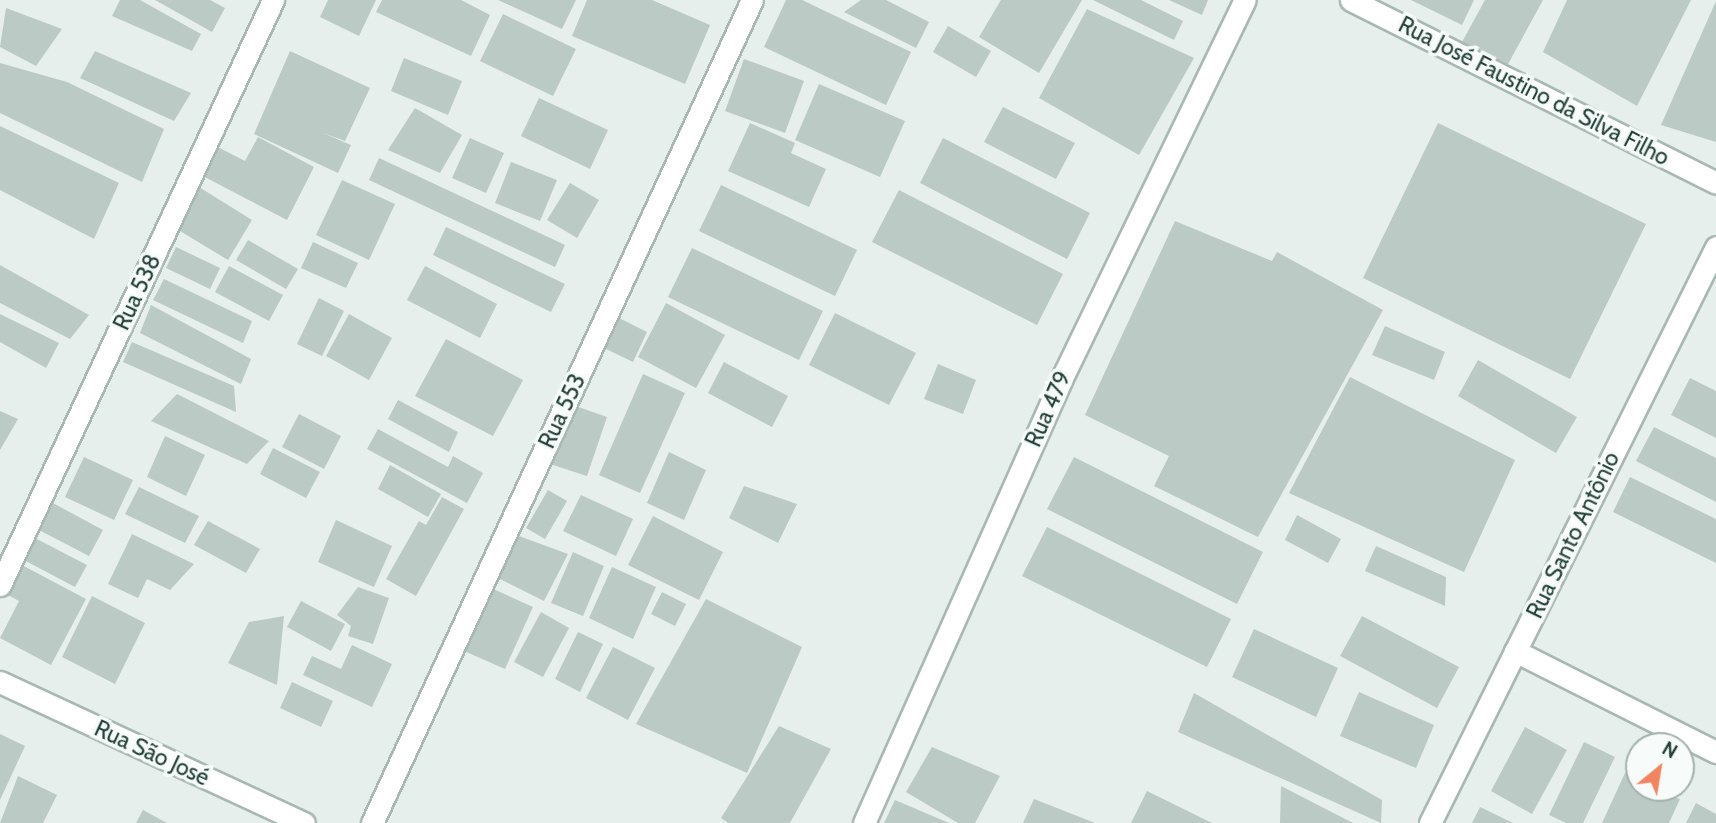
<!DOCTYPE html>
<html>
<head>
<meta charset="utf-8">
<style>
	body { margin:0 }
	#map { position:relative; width:1716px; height:823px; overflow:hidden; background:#e6efeb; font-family:Cabin,sans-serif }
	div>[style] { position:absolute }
	.building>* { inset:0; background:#bbcac4 }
	.roads { filter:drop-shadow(2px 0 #a8b8b2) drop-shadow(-2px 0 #a8b8b2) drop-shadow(0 2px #a8b8b2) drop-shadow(0 -2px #a8b8b2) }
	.minor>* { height:21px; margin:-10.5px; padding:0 10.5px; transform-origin:10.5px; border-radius:10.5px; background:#fff }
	span { translate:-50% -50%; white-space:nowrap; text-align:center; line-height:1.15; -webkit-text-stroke:7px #f7fbf9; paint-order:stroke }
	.street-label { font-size:23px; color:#24423a }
	.north { position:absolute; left:1625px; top:732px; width:70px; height:70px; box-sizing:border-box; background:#f7fbf9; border:2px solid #a3b1ad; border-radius:50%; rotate:30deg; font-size:19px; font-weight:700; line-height:28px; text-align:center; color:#24423a }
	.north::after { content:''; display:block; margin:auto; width:24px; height:32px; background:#f4845f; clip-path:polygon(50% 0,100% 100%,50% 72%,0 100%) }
</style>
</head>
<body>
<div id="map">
	<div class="building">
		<div style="clip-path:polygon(120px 0,140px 0,201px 34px,192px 51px,112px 16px)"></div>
		<div style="clip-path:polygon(155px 0,210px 0,225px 8px,212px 32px)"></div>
		<div style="clip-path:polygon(328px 0,376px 0,359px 36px,320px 17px)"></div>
		<div style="clip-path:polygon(382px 0,461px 0,490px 15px,471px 56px,376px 12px)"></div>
		<div style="clip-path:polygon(498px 0,576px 0,562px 29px)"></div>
		<div style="clip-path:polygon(587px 0,652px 0,710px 25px,685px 84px,572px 36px)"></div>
		<div style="clip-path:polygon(786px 0,802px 0,911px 52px,886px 105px,764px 47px)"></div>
		<div style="clip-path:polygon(861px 0,886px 0,929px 22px,916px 48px,844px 12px)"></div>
		<div style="clip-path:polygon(1001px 0,1082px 0,1039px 73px,979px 37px)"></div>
		<div style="clip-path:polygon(1093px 0,1141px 0,1183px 21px,1174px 40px)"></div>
		<div style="clip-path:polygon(1169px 0,1208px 0,1202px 15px)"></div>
		<div style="clip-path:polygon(1411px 0,1474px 0,1462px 25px)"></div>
		<div style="clip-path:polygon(1485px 0,1543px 0,1507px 66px,1462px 42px)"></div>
		<div style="clip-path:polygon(1567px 0,1691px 0,1637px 106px,1543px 52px)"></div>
		<div style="clip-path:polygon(1716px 1px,1716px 142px,1661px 125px)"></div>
		<div style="clip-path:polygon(6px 8px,62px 29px,36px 66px,0 47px)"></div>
		<div style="clip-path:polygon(1087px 9px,1194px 58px,1139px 155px,1039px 98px)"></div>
		<div style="clip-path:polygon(503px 14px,576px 49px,553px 96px,480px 61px)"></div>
		<div style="clip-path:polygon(948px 26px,991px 51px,976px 77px,933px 52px)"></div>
		<div style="clip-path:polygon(95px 51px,191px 93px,174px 121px,80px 78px)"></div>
		<div style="clip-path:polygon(290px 51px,370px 88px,345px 141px,323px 133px,351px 145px,338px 173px,254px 134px)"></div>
		<div style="clip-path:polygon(404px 58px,462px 81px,448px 115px,391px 91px)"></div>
		<div style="clip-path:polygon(744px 59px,804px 81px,785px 133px,725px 111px)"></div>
		<div style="clip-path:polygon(0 63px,67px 82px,164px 129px,142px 182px,0 113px)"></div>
		<div style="clip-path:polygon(819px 84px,905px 121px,880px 177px,795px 140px)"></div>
		<div style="clip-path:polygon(539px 98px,608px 130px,590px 169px,521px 136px)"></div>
		<div style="clip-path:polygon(1003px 107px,1075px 143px,1056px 179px,984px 142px)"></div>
		<div style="clip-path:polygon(415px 108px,462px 135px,440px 173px,388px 150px)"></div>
		<div style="clip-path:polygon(750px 123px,795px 143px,791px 153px,826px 169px,809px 207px,728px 171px)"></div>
		<div style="clip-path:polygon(1438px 123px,1646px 224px,1570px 379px,1363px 278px)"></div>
		<div style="clip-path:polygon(0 126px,119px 183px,94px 239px,0 190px)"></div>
		<div style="clip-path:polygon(258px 137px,314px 167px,287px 220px,197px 173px,212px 144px,245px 161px)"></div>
		<div style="clip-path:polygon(470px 138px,504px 153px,486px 193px,452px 178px)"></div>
		<div style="clip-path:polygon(943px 138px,1090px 213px,1067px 259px,920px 183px)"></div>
		<div style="clip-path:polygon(379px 158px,565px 245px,555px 267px,369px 180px)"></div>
		<div style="clip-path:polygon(511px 162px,557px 180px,540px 221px,495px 203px)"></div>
		<div style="clip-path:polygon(342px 180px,395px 204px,369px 260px,316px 235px)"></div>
		<div style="clip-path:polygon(570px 183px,599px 200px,577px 238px,547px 220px)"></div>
		<div style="clip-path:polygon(721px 185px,857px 250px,835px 296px,699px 231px)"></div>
		<div style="clip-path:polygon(199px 187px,252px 220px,228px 260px,175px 228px)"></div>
		<div style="clip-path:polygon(899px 190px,1063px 274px,1037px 325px,872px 242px)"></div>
		<div style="clip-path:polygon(1175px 221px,1272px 261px,1277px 252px,1383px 310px,1258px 537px,1154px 486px,1169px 456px,1085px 415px)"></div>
		<div style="clip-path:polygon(446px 227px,565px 284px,551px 312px,433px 255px)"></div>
		<div style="clip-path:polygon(248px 240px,298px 269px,286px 289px,236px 260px)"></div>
		<div style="clip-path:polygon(313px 242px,358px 263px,346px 288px,301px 268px)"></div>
		<div style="clip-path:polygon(176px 247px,220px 268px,210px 289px,166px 268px)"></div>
		<div style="clip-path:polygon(692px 248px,823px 311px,799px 360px,668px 297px)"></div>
		<div style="clip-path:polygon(0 265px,89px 315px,70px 339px,0 303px)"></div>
		<div style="clip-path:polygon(229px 266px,283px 295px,269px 321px,215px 292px)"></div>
		<div style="clip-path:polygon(425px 266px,497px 304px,480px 338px,407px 300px)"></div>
		<div style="clip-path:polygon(164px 279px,252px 321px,243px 343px,153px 300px)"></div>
		<div style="clip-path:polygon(319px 298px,344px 311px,322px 356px,297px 344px)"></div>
		<div style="clip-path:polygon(666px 303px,725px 335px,696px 388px,638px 357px)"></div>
		<div style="clip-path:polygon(151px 305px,251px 359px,241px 384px,140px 333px)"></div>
		<div style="clip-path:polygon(835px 313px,916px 353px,889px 405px,809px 365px)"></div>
		<div style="clip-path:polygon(0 314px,59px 343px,46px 368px,0 342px)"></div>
		<div style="clip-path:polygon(349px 314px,392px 338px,369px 380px,326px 356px)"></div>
		<div style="clip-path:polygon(617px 317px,647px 332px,633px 362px,602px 347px)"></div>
		<div style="clip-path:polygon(1385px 326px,1445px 352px,1434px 380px,1372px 355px)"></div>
		<div style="clip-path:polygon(446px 339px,523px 380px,493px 436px,415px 396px)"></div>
		<div style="clip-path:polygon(132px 342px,234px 386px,236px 412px,123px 362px)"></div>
		<div style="clip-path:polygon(1478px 360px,1577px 417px,1556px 453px,1458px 396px)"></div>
		<div style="clip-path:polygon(724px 362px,788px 396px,772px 427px,708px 393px)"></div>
		<div style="clip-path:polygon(938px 364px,976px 380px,963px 414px,924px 399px)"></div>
		<div style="clip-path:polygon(643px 374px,685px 393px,640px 493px,599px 475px)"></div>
		<div style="clip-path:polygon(1350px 377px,1515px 460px,1464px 572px,1289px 493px)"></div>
		<div style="clip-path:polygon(1690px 378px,1716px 391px,1716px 438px,1671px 415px)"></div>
		<div style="clip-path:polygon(177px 394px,269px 441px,247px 464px,151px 421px)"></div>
		<div style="clip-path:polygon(398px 400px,458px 432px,449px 452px,388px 419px)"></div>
		<div style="clip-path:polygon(570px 404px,607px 417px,587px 476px,550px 464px)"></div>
		<div style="clip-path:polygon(0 411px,18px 419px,0 450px)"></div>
		<div style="clip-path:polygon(299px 414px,341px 436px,324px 469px,282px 447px)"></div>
		<div style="clip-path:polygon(1654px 427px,1716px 458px,1716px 502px,1636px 461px)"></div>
		<div style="clip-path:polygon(378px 429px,448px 467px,453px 456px,483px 473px,467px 503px,367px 449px)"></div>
		<div style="clip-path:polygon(165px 436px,205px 455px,186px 496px,147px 477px)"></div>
		<div style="clip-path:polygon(273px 448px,320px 472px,306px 498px,260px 474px)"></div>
		<div style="clip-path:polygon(669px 452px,706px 470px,684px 520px,647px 503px)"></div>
		<div style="clip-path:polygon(84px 457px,133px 480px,114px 520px,65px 497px)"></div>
		<div style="clip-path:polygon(1074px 457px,1263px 552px,1237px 604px,1047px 509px)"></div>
		<div style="clip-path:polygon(390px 465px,441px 494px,428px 517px,378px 489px)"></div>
		<div style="clip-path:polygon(1630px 477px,1716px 519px,1716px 563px,1613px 512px)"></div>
		<div style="clip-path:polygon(744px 486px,797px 504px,778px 543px,729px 518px)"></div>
		<div style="clip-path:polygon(139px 487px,199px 516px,185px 543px,125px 514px)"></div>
		<div style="clip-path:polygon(548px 490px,567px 501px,545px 539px,526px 528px)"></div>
		<div style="clip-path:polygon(581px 495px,633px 519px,616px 556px,563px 531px)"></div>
		<div style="clip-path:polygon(442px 497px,464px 509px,416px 596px,386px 579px,419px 521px,426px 525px)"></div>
		<div style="clip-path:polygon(51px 502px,103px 530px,89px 556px,37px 529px)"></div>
		<div style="clip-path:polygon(1297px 515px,1341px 539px,1328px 563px,1285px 540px)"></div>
		<div style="clip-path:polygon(653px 516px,723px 552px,699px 600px,628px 565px)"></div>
		<div style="clip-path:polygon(336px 520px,392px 546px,374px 587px,318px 562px)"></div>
		<div style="clip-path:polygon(208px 521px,260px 549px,246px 573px,194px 545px)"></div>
		<div style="clip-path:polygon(1047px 527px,1231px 619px,1207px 667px,1022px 576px)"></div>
		<div style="clip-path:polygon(132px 534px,194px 564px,170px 590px,147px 579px,138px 598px,108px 584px)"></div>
		<div style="clip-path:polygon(519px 536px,568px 554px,544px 601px,498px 578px)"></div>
		<div style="clip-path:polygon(33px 537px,87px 565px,75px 587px,22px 559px)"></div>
		<div style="clip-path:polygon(1376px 546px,1446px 577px,1445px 606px,1365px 571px)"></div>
		<div style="clip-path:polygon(573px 552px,604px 566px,583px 616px,551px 603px)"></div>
		<div style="clip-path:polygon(20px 564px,86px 599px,51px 665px,0 638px,19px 601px,4px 593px)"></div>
		<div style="clip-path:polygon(612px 567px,656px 587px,633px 639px,589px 618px)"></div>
		<div style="clip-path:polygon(358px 587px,389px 598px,373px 644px,348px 636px,351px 626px,337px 615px)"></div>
		<div style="clip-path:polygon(491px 588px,533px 607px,505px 669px,464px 651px)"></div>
		<div style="clip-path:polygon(662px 592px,686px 604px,675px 626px,651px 614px)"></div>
		<div style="clip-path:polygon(92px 596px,145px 623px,115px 684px,62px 657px)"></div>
		<div style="clip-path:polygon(706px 599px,802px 647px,747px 773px,636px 724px)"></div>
		<div style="clip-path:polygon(301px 601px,345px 624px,331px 651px,287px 627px)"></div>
		<div style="clip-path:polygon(541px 612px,569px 628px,543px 677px,514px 662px)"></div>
		<div style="clip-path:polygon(284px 616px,277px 685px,228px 663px,249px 622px)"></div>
		<div style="clip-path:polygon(1362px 616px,1459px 667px,1437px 708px,1340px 656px)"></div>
		<div style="clip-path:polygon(1254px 629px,1338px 668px,1316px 717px,1232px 677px)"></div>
		<div style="clip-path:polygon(578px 632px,603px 644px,580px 692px,555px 679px)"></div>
		<div style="clip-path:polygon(352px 645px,392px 664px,372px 707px,303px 675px,312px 656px,341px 669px)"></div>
		<div style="clip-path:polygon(613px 647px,655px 668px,628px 720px,586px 698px)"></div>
		<div style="clip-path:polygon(292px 682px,333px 701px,321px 727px,280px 708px)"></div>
		<div style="clip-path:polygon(1359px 692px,1434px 725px,1416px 768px,1340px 736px)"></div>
		<div style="clip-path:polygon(1194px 693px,1382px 800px,1381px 823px,1178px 732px)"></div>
		<div style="clip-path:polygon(779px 726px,831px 749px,790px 823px,728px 823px,721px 818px)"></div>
		<div style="clip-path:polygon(1525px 727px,1567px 750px,1532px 814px,1491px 791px)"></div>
		<div style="clip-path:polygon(0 734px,25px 746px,0 800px)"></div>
		<div style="clip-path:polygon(1584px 742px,1615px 757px,1583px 823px,1566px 823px,1549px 815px)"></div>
		<div style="clip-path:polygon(932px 747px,1000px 776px,975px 823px,958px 823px,906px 792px)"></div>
		<div style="clip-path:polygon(1625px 773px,1639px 780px,1639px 788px,1680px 799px,1669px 823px,1602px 823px)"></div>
		<div style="clip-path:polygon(18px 776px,57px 795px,43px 823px,0 823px)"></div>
		<div style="clip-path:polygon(1281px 786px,1353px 823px,1280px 823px)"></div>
		<div style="clip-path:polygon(1147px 791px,1212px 823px,1131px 823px)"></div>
		<div style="clip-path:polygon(1034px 799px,1095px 823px,1023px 823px)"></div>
		<div style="clip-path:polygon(895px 800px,949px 823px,884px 823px)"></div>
		<div style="clip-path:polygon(1696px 803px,1716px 814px,1716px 823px,1686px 823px)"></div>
		<div style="clip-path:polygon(1480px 807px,1513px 823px,1472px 823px)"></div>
		<div style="clip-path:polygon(143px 810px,167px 823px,136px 823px)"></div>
	</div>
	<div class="roads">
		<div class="minor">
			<div style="left:1351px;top:0;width:408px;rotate:26.6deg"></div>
			<div style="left:0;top:585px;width:646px;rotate:-64.98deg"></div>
			<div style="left:1515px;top:651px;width:225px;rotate:26.7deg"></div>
			<div style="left:0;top:682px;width:335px;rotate:24.9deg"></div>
			<div style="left:372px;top:823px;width:906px;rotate:-65.22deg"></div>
			<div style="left:864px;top:823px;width:485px;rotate:-66deg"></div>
			<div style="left:1061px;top:380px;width:422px;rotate:-64.2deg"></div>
			<div style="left:1430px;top:823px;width:643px;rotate:-63.59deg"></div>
		</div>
	</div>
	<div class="street-label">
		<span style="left:1534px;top:91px;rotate:27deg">Rua José Faustino da Silva Filho</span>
		<span style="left:137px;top:292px;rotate:-65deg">Rua 538</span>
		<span style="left:1048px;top:409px;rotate:-66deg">Rua 479</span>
		<span style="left:562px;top:411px;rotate:-65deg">Rua 553</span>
		<span style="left:1573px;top:535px;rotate:-64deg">Rua Santo Antônio</span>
		<span style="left:152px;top:753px;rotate:25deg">Rua São José</span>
	</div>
	<div class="north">N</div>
</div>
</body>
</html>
